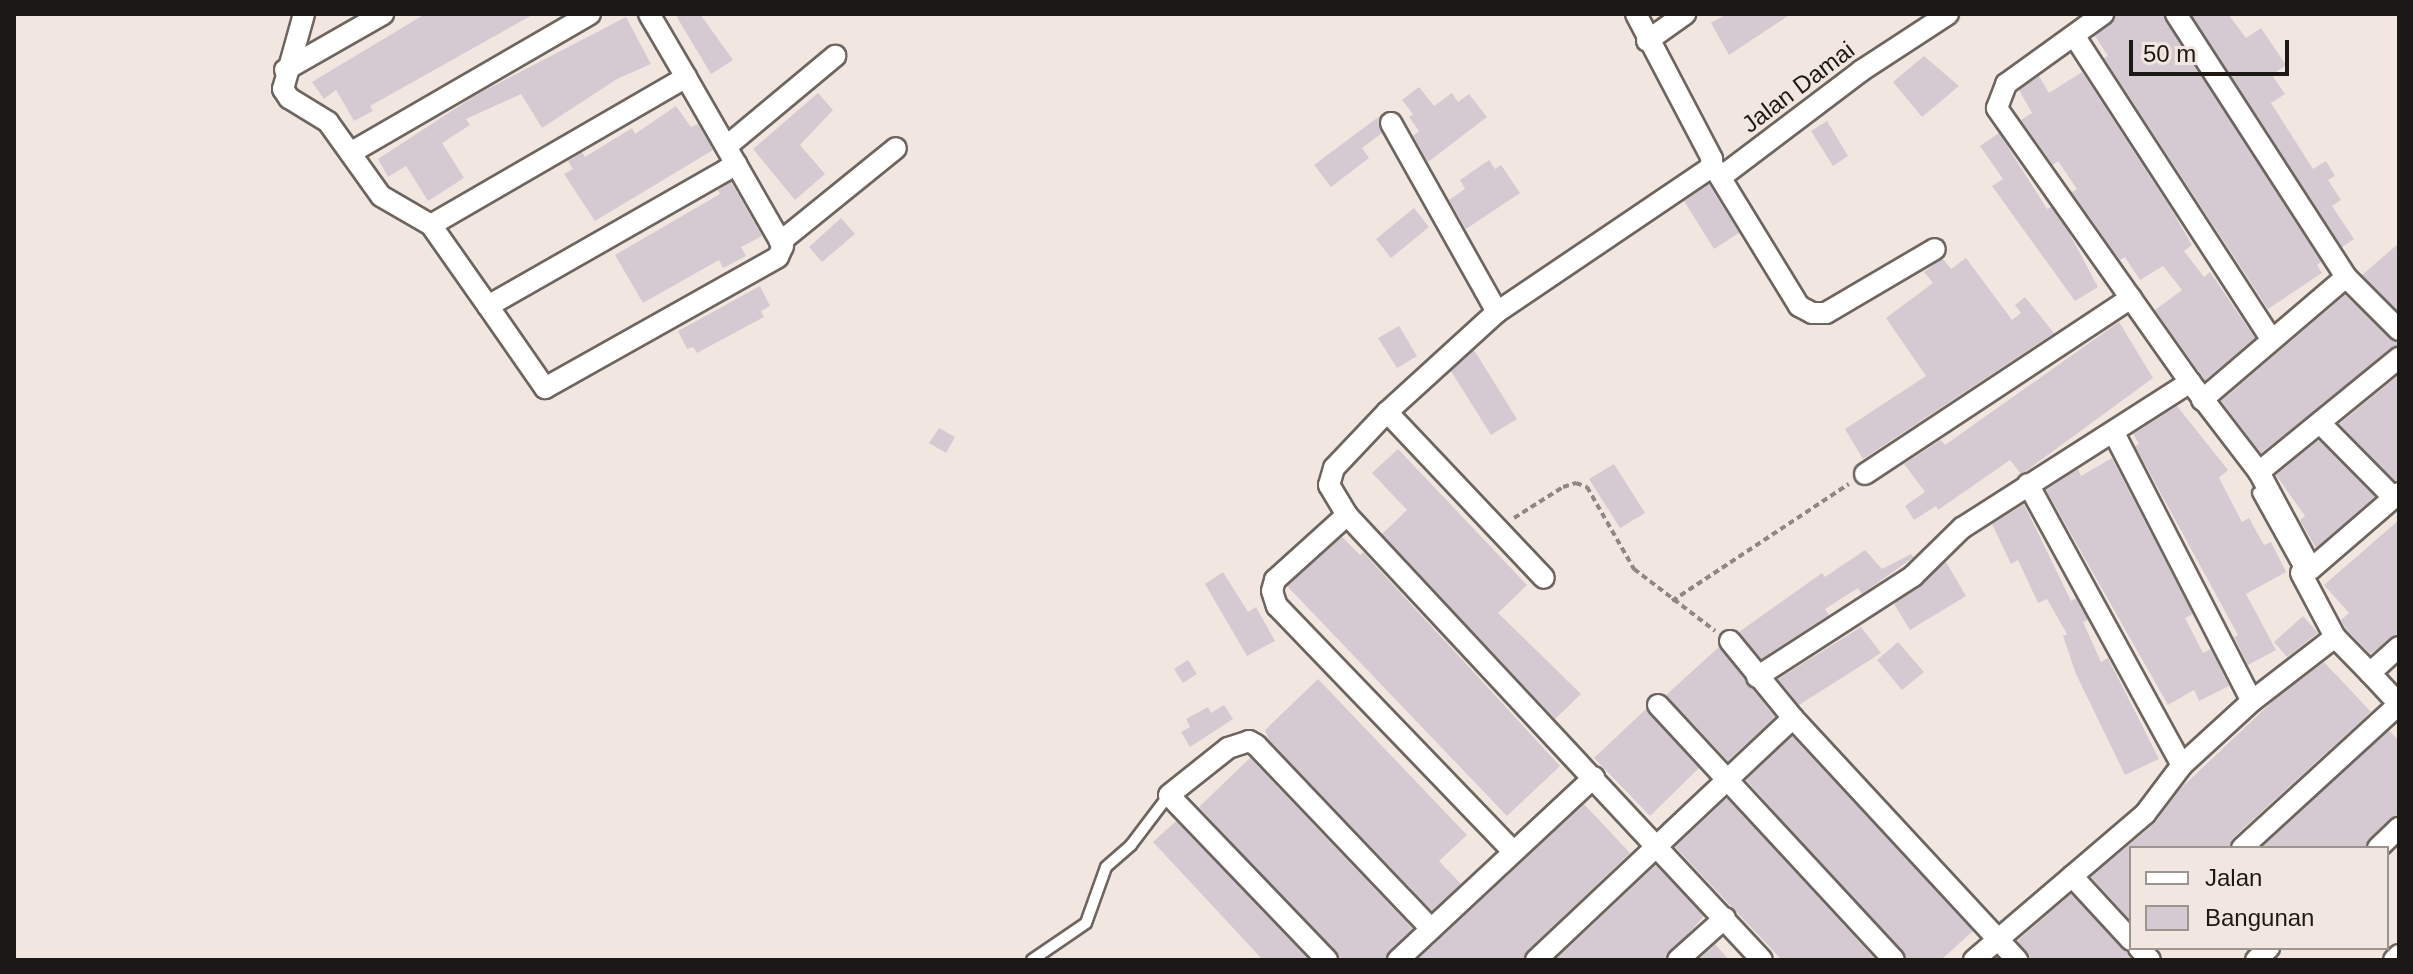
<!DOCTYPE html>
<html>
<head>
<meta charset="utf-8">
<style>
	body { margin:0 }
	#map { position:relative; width:2413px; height:974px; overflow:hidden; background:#f2e7e0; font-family:Helvetica,sans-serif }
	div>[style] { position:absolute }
	.building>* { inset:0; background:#d5cad2 }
	.path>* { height:4px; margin-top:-2px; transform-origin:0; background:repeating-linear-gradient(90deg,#8f8782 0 6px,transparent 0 10px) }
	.roads { filter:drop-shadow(2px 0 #6e655f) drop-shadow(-2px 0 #6e655f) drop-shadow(0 2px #6e655f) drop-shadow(0 -2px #6e655f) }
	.service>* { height:10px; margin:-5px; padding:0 5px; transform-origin:5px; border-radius:5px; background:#fff }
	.minor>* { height:20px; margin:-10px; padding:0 10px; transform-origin:10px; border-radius:10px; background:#fff }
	span { translate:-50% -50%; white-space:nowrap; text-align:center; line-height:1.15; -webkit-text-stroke:7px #f2e7e0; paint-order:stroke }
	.street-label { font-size:24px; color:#1c1816 }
	.frame { position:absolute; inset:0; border:16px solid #1c1816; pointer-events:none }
	.legend { position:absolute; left:2129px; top:846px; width:260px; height:104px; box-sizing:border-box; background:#f2e7e0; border:2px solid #9c948f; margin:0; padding:10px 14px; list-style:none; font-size:24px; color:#1c1816 }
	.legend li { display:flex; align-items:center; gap:16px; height:40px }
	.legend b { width:40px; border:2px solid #9c948f }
	.scale { position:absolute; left:2129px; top:40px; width:160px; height:36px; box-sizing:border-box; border:4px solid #1c1816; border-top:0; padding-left:10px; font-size:24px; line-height:28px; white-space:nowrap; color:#1c1816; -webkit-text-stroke:6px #f2e7e0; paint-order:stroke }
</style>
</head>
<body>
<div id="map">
	<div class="building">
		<div style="clip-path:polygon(425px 14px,534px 14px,370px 106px,373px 111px,354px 121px,336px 90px,324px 99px,312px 82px)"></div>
		<div style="clip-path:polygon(675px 14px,700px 14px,733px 60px,711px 74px)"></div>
		<div style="clip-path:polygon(1727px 14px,1791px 14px,1729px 55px,1711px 23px)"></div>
		<div style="clip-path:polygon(2118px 14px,2163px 14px,2321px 262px,2317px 265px,2322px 273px,2268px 309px,2104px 58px,2108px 56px,2095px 36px)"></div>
		<div style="clip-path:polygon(2191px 14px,2228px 14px,2246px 38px,2261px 28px,2286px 65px,2272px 75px,2285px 94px,2271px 103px,2313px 169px,2326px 161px,2335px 176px,2328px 180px,2341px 200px,2332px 206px,2354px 239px,2342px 247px)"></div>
		<div style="clip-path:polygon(626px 17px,651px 64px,617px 79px,542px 128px,521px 94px,466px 119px,470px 125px,442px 143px,464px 178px,428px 201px,406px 166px,388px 177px,378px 159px,476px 95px)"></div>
		<div style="clip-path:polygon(1924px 56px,1959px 86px,1922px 117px,1893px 82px)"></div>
		<div style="clip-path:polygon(2082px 72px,2171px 209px,2192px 245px,2184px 251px,2204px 277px,2210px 272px,2255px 338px,2205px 380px,2155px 310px,2182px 290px,2163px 266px,2140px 280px,2125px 257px,2120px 260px,2072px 192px,2077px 189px,2058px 161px,2053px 165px,2021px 120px,2032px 113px,2019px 90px,2039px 76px,2049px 93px)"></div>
		<div style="clip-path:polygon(1419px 87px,1434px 106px,1452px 93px,1458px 102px,1469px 94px,1487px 117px,1428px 162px,1413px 136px,1419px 131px,1409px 117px,1413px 114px,1402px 100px)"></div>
		<div style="clip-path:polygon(818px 93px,833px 110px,800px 145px,825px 174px,795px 200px,753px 149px)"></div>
		<div style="clip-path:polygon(676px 106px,691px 127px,698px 124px,713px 150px,595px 221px,564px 174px,573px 169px,568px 161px,582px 152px,585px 157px,632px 128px,635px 134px)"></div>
		<div style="clip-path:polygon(1381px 115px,1382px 133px,1362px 148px,1369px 158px,1331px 187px,1314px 165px)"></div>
		<div style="clip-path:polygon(1827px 121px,1848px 156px,1833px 166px,1811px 131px)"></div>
		<div style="clip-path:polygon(1999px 133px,2047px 209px,2051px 207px,2068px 231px,2098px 287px,2075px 301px,1992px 186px,2003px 179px,1980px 146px)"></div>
		<div style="clip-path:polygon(1489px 160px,1495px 169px,1501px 165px,1520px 193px,1466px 229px,1449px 200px,1465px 189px,1460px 180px)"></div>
		<div style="clip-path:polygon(731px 182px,762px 236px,741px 247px,746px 256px,723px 268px,719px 260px,643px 303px,615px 255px,720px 194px,718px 190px)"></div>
		<div style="clip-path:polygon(1709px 184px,1739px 233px,1714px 249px,1684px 201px)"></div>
		<div style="clip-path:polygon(1414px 208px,1429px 227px,1391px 258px,1376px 239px)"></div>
		<div style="clip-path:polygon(841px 218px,855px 234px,822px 262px,809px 247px)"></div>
		<div style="clip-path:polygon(2399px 243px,2399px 312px,2362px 275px)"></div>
		<div style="clip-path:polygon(1966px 258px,2012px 320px,2021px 313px,2015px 305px,2025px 297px,2054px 333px,1863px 459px,1845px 429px,1926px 376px,1886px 318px,1933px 283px,1924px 272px,1936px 263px,1943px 259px,1951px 269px)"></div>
		<div style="clip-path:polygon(760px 286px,770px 306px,761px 311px,764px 317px,697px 353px,693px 347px,687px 349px,678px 331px)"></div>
		<div style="clip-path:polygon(2345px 295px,2399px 345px,2261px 453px,2221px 401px)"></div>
		<div style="clip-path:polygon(2119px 322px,2153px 378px,2026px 471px,2021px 474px,2010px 460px,1938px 510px,1936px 506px,1914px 520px,1905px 506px,1925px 492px,1904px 464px,1941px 440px,1945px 445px)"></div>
		<div style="clip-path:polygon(1399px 326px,1417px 356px,1397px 368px,1378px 338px)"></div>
		<div style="clip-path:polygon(1474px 350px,1517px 419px,1491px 435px,1451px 371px)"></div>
		<div style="clip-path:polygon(2399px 375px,2399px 480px,2395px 481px,2339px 424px)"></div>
		<div style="clip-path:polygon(2177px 406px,2228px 470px,2219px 478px,2242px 522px,2249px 518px,2264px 545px,2271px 542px,2286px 572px,2246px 594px,2276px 650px,2248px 665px,2234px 637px,2238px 635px,2135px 446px,2139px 444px,2133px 434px)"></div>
		<div style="clip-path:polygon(939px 428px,955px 437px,946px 453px,929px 443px)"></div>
		<div style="clip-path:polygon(2319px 440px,2375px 497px,2316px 548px,2300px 520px,2305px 516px,2276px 475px)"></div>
		<div style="clip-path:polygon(1398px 449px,1527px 585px,1498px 613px,1581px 694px,1555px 719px,1382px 534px,1407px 510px,1372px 473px)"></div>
		<div style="clip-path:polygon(2112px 458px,2193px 614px,2185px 618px,2203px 653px,2211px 649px,2229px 686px,2199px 701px,2194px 690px,2168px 705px,2046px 490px,2078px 469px,2081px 476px)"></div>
		<div style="clip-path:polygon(1614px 464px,1645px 513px,1620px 528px,1589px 479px)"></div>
		<div style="clip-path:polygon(2024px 504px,2071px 601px,2076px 598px,2088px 620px,2083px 622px,2101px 662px,2108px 658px,2159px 759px,2125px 775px,2076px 674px,2063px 636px,2067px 634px,2047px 599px,2038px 603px,2018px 560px,2011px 564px,1992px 524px)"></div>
		<div style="clip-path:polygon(2399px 520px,2399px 634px,2370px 654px,2346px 629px,2341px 620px,2349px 613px,2324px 585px)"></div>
		<div style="clip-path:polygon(1342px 537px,1360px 555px,1363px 552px,1560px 766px,1507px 816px,1287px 586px)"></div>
		<div style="clip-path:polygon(1865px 550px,1882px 569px,1911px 554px,1914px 557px,1862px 594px,1858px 588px,1825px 609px,1829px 615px,1761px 659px,1739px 632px,1822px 573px,1825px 577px)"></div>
		<div style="clip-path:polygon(1946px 562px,1966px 596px,1910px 630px,1894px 604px)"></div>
		<div style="clip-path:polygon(1223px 572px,1248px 612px,1256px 607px,1275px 641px,1247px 656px,1205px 584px)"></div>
		<div style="clip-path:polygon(2303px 616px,2318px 633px,2287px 657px,2274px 642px)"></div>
		<div style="clip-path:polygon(1861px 627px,1881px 653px,1799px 705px,1778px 679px)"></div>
		<div style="clip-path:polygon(1898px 642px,1924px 672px,1902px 690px,1877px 660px)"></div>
		<div style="clip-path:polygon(1719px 647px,1775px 717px,1728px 761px,1666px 695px)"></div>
		<div style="clip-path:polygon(1188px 660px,1197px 674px,1183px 683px,1174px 669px)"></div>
		<div style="clip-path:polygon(2324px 662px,2371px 712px,2233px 838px,2229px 848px,2131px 848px,2131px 921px,2091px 877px,2154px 824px,2180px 789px,2274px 700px)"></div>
		<div style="clip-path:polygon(1318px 679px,1467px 835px,1439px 861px,1461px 884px,1432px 911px,1269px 740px,1265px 730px)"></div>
		<div style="clip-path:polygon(1224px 705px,1233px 719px,1190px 747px,1181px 732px,1190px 727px,1186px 719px,1208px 707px,1211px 713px)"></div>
		<div style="clip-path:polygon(1646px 709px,1699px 768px,1650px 816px,1594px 758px)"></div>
		<div style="clip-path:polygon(2389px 730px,2399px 741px,2399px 815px,2369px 839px,2365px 848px,2261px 848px)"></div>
		<div style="clip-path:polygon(1792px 736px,1973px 931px,1941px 960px,1907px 960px,1746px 780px)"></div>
		<div style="clip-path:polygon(1250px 758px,1413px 929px,1385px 960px,1340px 960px,1199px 807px)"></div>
		<div style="clip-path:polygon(1727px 798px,1876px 960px,1782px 960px,1675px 847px)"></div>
		<div style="clip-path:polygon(1584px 804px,1630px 853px,1527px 951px,1523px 960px,1417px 960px)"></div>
		<div style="clip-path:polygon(1176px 821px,1309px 960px,1263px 960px,1153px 842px)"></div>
		<div style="clip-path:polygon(1656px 865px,1704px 916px,1665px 960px,1555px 960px)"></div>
		<div style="clip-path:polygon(2071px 894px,2127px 952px,2131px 960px,2030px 960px,2017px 941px)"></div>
		<div style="clip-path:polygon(1715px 944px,1729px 960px,1698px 960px)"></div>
	</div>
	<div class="path">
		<div style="left:1514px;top:518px;width:58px;rotate:-32.3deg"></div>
		<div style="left:1563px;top:487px;width:14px;rotate:-17deg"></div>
		<div style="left:1576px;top:483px;width:12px;rotate:20deg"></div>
		<div style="left:1587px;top:487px;width:95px;rotate:60.2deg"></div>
		<div style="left:1634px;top:569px;width:102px;rotate:37.4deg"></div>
		<div style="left:1672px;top:601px;width:212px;rotate:-33.5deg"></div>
	</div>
	<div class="roads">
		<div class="service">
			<div style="left:2258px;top:493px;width:90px;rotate:60.9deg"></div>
			<div style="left:1032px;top:960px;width:65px;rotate:-34.4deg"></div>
			<div style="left:1086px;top:923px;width:59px;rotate:-70.3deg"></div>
			<div style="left:1106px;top:867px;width:33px;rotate:-41deg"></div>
			<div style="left:1131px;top:845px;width:63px;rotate:-52.8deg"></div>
		</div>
		<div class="minor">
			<div style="left:304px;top:14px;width:78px;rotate:105.6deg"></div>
			<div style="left:283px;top:89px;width:11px;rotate:56deg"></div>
			<div style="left:289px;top:98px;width:46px;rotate:31.6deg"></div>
			<div style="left:328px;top:122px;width:91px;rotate:54.4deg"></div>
			<div style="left:381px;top:196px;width:58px;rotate:30.1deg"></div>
			<div style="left:431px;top:225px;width:295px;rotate:-30.1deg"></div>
			<div style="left:686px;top:77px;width:73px;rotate:-120.4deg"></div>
			<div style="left:1636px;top:14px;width:164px;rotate:62.3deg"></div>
			<div style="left:1712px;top:159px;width:9px;rotate:103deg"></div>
			<div style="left:1710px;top:168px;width:257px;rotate:145.9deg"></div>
			<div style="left:1497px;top:312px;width:149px;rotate:137.7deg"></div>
			<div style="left:1387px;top:412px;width:77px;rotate:133.4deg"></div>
			<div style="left:1334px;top:468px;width:18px;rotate:106deg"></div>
			<div style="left:1329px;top:485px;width:35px;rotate:59deg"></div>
			<div style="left:1347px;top:515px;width:608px;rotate:47deg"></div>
			<div style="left:2176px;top:14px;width:313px;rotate:57.1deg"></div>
			<div style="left:2346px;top:277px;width:75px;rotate:45deg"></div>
			<div style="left:2075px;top:37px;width:360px;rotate:57deg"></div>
			<div style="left:1647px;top:41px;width:47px;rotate:-35.4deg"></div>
			<div style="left:285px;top:70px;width:113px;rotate:-29.7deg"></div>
			<div style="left:1391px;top:123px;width:217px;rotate:60.7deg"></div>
			<div style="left:727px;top:146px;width:141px;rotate:-39.8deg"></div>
			<div style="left:352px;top:152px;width:275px;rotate:-30.1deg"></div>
			<div style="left:1712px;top:164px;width:167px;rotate:58.5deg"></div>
			<div style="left:1799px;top:306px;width:15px;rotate:28deg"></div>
			<div style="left:1812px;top:313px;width:14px"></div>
			<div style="left:1826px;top:313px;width:126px;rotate:-30.4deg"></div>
			<div style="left:1721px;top:177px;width:176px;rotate:-37.1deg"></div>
			<div style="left:1861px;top:71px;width:104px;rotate:-33.2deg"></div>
			<div style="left:431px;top:225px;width:99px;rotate:54.9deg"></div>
			<div style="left:488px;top:306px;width:274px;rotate:-29.7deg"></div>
			<div style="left:726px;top:170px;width:12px;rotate:-31deg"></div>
			<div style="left:736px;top:164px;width:100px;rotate:-119.9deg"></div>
			<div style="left:780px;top:242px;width:149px;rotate:-39deg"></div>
			<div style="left:488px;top:306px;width:100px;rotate:55.2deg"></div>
			<div style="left:545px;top:388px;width:267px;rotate:-29.3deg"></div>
			<div style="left:778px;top:257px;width:12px;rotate:-66deg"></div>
			<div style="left:783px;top:246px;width:95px;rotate:-119.8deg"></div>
			<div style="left:2190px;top:382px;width:113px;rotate:52.5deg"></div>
			<div style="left:2259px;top:472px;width:110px;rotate:61.8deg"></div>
			<div style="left:2311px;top:569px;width:116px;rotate:-40.8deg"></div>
			<div style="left:2202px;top:400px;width:189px;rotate:-40.5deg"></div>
			<div style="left:1387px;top:412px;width:228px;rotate:46.6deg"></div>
			<div style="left:2321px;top:424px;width:104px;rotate:45.4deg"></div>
			<div style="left:2114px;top:433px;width:301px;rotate:62.8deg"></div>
			<div style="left:2259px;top:472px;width:181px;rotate:-39.2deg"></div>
			<div style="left:1865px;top:474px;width:319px;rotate:-33.5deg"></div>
			<div style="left:2028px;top:484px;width:320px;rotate:61.3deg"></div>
			<div style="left:1347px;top:515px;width:97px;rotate:137.9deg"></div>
			<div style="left:1275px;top:580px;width:11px;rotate:105deg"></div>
			<div style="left:1272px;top:591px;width:16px;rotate:72deg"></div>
			<div style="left:1277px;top:606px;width:337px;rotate:46.1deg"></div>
			<div style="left:2301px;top:573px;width:72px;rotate:62deg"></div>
			<div style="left:1730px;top:641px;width:99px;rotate:50.7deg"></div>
			<div style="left:1793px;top:718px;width:330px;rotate:47.2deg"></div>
			<div style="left:2370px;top:673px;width:42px;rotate:46.9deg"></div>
			<div style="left:1757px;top:677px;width:186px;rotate:-32.9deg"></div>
			<div style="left:1913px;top:576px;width:69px;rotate:-44.4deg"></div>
			<div style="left:1962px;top:528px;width:271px;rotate:-32.6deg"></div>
			<div style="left:2190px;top:382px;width:335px;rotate:-125.2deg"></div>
			<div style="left:1997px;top:108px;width:26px;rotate:-69deg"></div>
			<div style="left:2006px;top:84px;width:120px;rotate:-35.8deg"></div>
			<div style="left:1658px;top:705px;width:347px;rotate:47.2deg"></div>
			<div style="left:2242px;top:848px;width:213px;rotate:-42.5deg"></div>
			<div style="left:2378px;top:848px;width:29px;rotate:-44deg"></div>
			<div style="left:2072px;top:876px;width:87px;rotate:47.3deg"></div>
			<div style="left:2139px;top:948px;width:16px;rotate:47deg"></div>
			<div style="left:1327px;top:960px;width:228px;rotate:-133.8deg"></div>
			<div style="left:1169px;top:795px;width:75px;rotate:-38.5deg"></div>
			<div style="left:1228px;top:748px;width:22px;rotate:-18deg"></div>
			<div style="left:1249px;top:741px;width:8px;rotate:30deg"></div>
			<div style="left:1256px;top:745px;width:254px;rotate:46.4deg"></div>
			<div style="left:1398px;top:960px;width:268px;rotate:-43deg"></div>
			<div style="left:1536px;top:960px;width:353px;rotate:-43.3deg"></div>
			<div style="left:1678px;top:960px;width:63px;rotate:-41.8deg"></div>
			<div style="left:1974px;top:960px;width:225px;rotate:-40.5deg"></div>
			<div style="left:2145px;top:814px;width:61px;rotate:-52.9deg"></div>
			<div style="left:2182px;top:765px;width:95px;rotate:-42.4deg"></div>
			<div style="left:2252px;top:701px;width:105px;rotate:-37.6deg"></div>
			<div style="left:2335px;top:637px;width:50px;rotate:45.8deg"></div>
			<div style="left:2370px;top:673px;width:39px;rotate:-42deg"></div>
			<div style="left:2256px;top:960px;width:18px;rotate:-43deg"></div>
			<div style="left:2394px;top:960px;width:7px;rotate:-45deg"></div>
		</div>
	</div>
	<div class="street-label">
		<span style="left:1798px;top:87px;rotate:-37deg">Jalan Damai</span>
	</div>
	<div class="frame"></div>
	<ul class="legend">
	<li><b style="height:10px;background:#fff"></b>Jalan</li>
	<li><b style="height:22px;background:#d5cad2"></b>Bangunan</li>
	</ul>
	<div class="scale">50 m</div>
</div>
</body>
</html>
